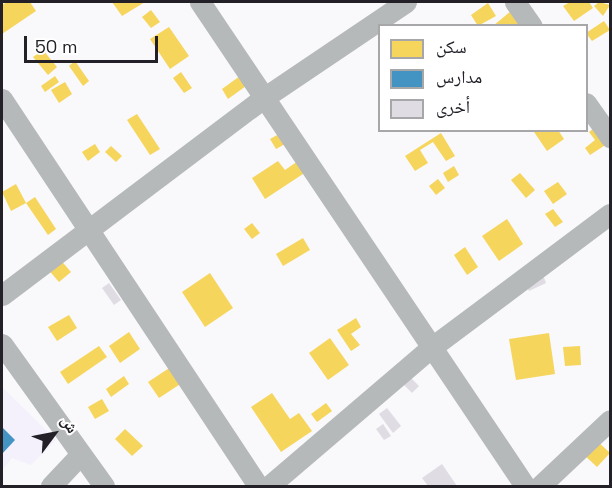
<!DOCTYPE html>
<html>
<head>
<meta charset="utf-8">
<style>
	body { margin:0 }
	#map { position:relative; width:612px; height:488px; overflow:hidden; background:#f9f8fb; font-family:"Space Grotesk","Noto Naskh Arabic",sans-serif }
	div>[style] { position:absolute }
	.built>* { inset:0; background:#f4f0fc }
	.homes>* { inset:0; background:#f6d55c }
	.schools>* { inset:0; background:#4393c3 }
	.building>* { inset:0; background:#dfdde3 }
	.minor>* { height:21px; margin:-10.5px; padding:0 10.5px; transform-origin:10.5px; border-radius:10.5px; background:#b5b9b9 }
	span { translate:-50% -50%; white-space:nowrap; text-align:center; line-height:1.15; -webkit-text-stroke:6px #fff; paint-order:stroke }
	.frame { position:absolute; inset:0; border:3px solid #232028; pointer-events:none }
	.legend { position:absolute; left:378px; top:24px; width:210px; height:108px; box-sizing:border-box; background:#fff; border:2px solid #a7a6a9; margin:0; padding:8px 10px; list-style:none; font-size:18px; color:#232028 }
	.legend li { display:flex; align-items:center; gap:12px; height:30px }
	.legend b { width:30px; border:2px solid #a7a6a9 }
	.north { position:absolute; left:24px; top:404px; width:60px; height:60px; -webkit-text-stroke:4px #fff; paint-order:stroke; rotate:58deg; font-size:16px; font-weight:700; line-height:24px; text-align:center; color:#232028 }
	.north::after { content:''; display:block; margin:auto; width:21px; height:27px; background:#232028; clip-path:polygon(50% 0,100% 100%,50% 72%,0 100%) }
	.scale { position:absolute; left:24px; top:36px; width:134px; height:27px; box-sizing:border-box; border:3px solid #232028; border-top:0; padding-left:8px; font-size:18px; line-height:21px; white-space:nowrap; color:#232028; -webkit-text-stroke:4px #fff; paint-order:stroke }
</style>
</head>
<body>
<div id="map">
	<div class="built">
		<div style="clip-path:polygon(2px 387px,56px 440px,31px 465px,12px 458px,2px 470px)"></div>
	</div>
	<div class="homes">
		<div style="clip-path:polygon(7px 2px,30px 2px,36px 11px,2px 34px,2px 5px)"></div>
		<div style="clip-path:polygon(112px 2px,145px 2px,122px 16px)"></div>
		<div style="clip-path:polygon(570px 2px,589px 2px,593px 8px,574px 21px,563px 6px)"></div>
		<div style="clip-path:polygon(599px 2px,610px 5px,603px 16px,594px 6px)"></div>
		<div style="clip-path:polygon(488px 3px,496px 16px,478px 26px,471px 15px)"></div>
		<div style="clip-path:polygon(518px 5px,532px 26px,493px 26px)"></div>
		<div style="clip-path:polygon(151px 10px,160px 22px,151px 28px,142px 17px)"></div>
		<div style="clip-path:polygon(604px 21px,610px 30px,592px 41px,586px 33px)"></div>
		<div style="clip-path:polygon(169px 27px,189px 56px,170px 69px,150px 39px)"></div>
		<div style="clip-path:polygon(43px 50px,57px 67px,48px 75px,33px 57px)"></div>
		<div style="clip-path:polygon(75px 61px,89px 81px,83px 86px,69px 66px)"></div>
		<div style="clip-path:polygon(181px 72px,192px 88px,184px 93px,173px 78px)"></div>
		<div style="clip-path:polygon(55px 76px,59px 82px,45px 92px,41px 86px)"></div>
		<div style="clip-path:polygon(240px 76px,246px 86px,228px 99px,222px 89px)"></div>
		<div style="clip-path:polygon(65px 82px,72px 94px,59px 103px,51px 90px)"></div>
		<div style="clip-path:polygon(137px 114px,160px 149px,150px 155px,127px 120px)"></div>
		<div style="clip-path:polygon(598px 125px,610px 142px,590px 155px,585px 148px,595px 140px,589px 132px)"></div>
		<div style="clip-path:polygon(537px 130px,558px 130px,564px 139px,547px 151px,534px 132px)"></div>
		<div style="clip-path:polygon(441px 133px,455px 156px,446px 161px,433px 142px,420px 150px,428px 163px,415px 171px,405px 156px)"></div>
		<div style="clip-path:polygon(279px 134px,285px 144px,276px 149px,270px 139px)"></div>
		<div style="clip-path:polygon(95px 144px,100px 152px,88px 161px,82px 152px)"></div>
		<div style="clip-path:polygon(111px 146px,122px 156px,116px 162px,105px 152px)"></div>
		<div style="clip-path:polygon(278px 161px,285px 170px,298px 161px,306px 172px,265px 199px,252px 178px)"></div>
		<div style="clip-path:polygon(454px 166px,459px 175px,448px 182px,443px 173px)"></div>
		<div style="clip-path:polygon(520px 173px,535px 190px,526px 198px,511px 180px)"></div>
		<div style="clip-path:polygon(438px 179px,445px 188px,436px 195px,429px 186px)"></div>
		<div style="clip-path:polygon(558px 182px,567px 194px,553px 204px,544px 191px)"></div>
		<div style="clip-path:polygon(16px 184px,26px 203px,11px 211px,2px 192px)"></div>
		<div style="clip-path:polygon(35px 197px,56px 229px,48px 235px,26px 203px)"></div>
		<div style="clip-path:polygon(553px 209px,563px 222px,555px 227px,545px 214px)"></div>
		<div style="clip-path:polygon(507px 219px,523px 244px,499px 261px,482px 236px)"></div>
		<div style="clip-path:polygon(252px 223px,260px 233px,252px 239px,244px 229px)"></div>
		<div style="clip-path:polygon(303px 238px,310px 250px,283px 266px,276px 254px)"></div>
		<div style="clip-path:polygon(465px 247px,478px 267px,467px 275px,454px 255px)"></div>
		<div style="clip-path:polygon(58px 257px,71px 272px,59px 282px,46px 267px)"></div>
		<div style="clip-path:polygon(210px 273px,233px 308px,205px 327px,182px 292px)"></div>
		<div style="clip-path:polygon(69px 315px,77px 328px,57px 341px,48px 327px)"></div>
		<div style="clip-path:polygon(356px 318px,361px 327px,351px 334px,360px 345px,351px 351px,337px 330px)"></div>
		<div style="clip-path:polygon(129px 332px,140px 349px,120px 363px,109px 346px)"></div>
		<div style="clip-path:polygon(549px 333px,555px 374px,516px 380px,509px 339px)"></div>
		<div style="clip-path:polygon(330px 338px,349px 365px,328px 380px,309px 353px)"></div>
		<div style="clip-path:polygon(99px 346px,107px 357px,68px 384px,60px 372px)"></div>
		<div style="clip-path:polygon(580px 346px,581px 365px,565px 366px,563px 347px)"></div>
		<div style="clip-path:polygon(180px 361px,191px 377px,159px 398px,148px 382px)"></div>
		<div style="clip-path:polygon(124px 376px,129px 384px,111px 397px,106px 389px)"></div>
		<div style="clip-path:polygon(272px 393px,290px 419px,299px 413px,312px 431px,281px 452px,251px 407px)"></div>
		<div style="clip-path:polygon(102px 399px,109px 411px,95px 419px,88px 407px)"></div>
		<div style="clip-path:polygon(326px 403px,332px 411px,317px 422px,311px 414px)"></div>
		<div style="clip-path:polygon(125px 429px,143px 446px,132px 456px,115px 439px)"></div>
		<div style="clip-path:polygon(594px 438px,610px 453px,597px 467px,581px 452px)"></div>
	</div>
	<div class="schools">
		<div style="clip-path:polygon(2px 427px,15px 440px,2px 454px)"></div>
	</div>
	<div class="building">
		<div style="clip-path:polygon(543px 275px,546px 283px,529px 291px,525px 283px)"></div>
		<div style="clip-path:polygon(109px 283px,121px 300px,114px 305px,102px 288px)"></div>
		<div style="clip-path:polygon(409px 376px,419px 386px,412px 393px,402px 383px)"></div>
		<div style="clip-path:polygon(387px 408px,401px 426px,393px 433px,379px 414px)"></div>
		<div style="clip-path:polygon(383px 424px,391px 436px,384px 440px,376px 429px)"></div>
		<div style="clip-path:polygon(442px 464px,457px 486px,428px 486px,422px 478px)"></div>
	</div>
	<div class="minor">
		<div style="left:200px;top:2px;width:583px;rotate:56.12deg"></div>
		<div style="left:515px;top:2px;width:29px;rotate:55deg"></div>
		<div style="left:2px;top:99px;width:464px;rotate:56.5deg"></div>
		<div style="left:586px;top:103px;width:42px;rotate:54.8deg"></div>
		<div style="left:2px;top:295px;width:329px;rotate:-37deg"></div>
		<div style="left:265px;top:97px;width:170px;rotate:-34deg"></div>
		<div style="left:2px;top:344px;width:175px;rotate:54.3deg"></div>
		<div style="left:51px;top:486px;width:42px;rotate:-46.9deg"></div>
		<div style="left:269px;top:486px;width:214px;rotate:-40.5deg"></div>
		<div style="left:432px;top:347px;width:222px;rotate:-36.8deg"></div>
		<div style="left:540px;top:486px;width:96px;rotate:-43.3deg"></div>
	</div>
	<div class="frame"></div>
	<ul class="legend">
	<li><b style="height:16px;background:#f6d55c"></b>سكن</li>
	<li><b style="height:16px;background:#4393c3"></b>مدارس</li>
	<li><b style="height:16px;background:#dfdde3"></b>أخرى</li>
	</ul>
	<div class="north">ش</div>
	<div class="scale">50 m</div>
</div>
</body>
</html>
